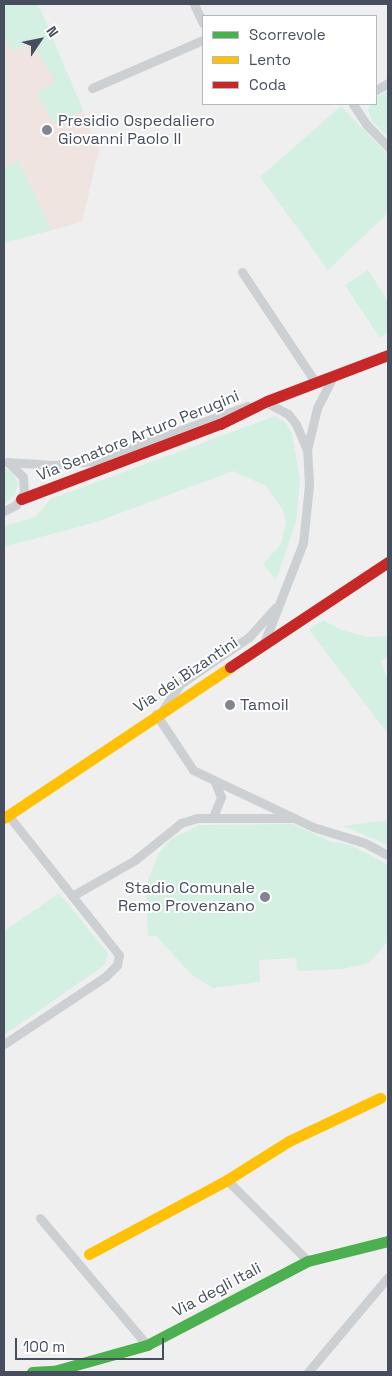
<!DOCTYPE html>
<html>
<head>
<meta charset="utf-8">
<style>
	body { margin:0 }
	#map { position:relative; width:392px; height:1376px; overflow:hidden; background:#f0efef; font-family:"Space Grotesk",sans-serif }
	div>[style] { position:absolute }
	.medical>* { inset:0; background:#f0e4e1 }
	.green>* { inset:0; background:#d3f0e3 }
	.street>* { height:9px; margin:-4.5px; padding:0 4.5px; transform-origin:4.5px; border-radius:4.5px; background:#cdd0d3 }
	.fast>* { height:11px; margin:-5.5px; padding:0 5.5px; transform-origin:5.5px; border-radius:5.5px; background:#4caf50 }
	.slow>* { height:11px; margin:-5.5px; padding:0 5.5px; transform-origin:5.5px; border-radius:5.5px; background:#ffc107 }
	.jam>* { height:11px; margin:-5.5px; padding:0 5.5px; transform-origin:5.5px; border-radius:5.5px; background:#c62828 }
	.dots>* { width:14px; height:14px; translate:-50% -50%; box-sizing:border-box; border:2px solid #fff; border-radius:50% }
	span { translate:-50% -50%; white-space:nowrap; text-align:center; line-height:1.15; -webkit-text-stroke:4px #fff; paint-order:stroke }
	.poi-label { font-size:16px; color:#464e5d }
	.left { translate:0 -50%; text-align:left }
	.right { translate:-100% -50%; text-align:right }
	.street-label { font-size:16px; color:#464e5d }
	.frame { position:absolute; inset:0; border:5px solid #464e5d; pointer-events:none }
	.legend { position:absolute; left:202px; top:15px; width:175px; height:90px; box-sizing:border-box; background:#fff; border:1px solid #b5b8be; margin:0; padding:6px 9px; list-style:none; font-size:15px; color:#464e5d }
	.legend li { display:flex; align-items:center; gap:10px; height:25px }
	.legend b { width:25px; border:1px solid #b5b8be }
	.north { position:absolute; left:15px; top:15px; width:50px; height:50px; -webkit-text-stroke:4px #fff; paint-order:stroke; rotate:56deg; font-size:14px; font-weight:700; line-height:20px; text-align:center; color:#464e5d }
	.north::after { content:''; display:block; margin:auto; width:18px; height:22px; background:#464e5d; clip-path:polygon(50% 0,100% 100%,50% 72%,0 100%) }
	.scale { position:absolute; left:15px; top:1338px; width:149px; height:22px; box-sizing:border-box; border:2px solid #464e5d; border-top:0; padding-left:6px; font-size:15px; line-height:18px; white-space:nowrap; color:#464e5d; -webkit-text-stroke:4px #fff; paint-order:stroke }
</style>
</head>
<body>
<div id="map">
	<div class="medical">
		<div style="clip-path:polygon(4px 4px,38px 4px,99px 150px,82px 222px,4px 243px)"></div>
	</div>
	<div class="green">
		<div style="clip-path:polygon(4px 4px,38px 4px,83px 110px,54px 123px,37px 93px,55px 81px,31px 41px,13px 52px,4px 36px)"></div>
		<div style="clip-path:polygon(388px 91px,388px 137px,371px 120px,368px 109px,371px 104px,376px 104px,376px 97px)"></div>
		<div style="clip-path:polygon(341px 106px,388px 155px,388px 213px,328px 270px,260px 177px)"></div>
		<div style="clip-path:polygon(18px 160px,51px 230px,4px 243px,4px 168px)"></div>
		<div style="clip-path:polygon(368px 270px,388px 301px,388px 332px,380px 338px,345px 285px)"></div>
		<div style="clip-path:polygon(275px 416px,285px 422px,292px 433px,300px 481px,296px 522px,276px 580px,263px 564px,281px 544px,286px 522px,283px 510px,266px 486px,233px 471px,96px 522px,4px 547px,4px 526px,35px 517px,51px 499px)"></div>
		<div style="clip-path:polygon(4px 468px,12px 472px,18px 483px,15px 495px,4px 504px)"></div>
		<div style="clip-path:polygon(323px 620px,342px 630px,367px 637px,388px 636px,388px 658px,380px 661px,388px 678px,388px 734px,309px 630px)"></div>
		<div style="clip-path:polygon(388px 820px,388px 845px,343px 826px)"></div>
		<div style="clip-path:polygon(293px 824px,329px 841px,351px 845px,388px 865px,388px 941px,369px 963px,342px 969px,297px 971px,296px 958px,259px 960px,260px 982px,212px 988px,191px 974px,156px 936px,148px 936px,146px 886px,159px 853px,170px 840px,199px 825px)"></div>
		<div style="clip-path:polygon(59px 893px,108px 953px,105px 965px,4px 1035px,4px 931px)"></div>
	</div>
	<div class="street">
		<div style="left:194px;top:4px;width:21px;rotate:65deg"></div>
		<div style="left:92px;top:88px;width:121px;rotate:-23.4deg"></div>
		<div style="left:376px;top:90px;width:14px;rotate:-30deg"></div>
		<div style="left:353px;top:104px;width:24px;rotate:57deg"></div>
		<div style="left:366px;top:124px;width:32px;rotate:46deg"></div>
		<div style="left:242px;top:272px;width:133px;rotate:56.3deg"></div>
		<div style="left:307px;top:450px;width:43px;rotate:-76.6deg"></div>
		<div style="left:317px;top:408px;width:36px;rotate:-63deg"></div>
		<div style="left:7px;top:462px;width:46px;rotate:3.7deg"></div>
		<div style="left:53px;top:465px;width:42px;rotate:-5.4deg"></div>
		<div style="left:95px;top:461px;width:162px;rotate:-19.9deg"></div>
		<div style="left:4px;top:511px;width:13px;rotate:-27deg"></div>
		<div style="left:16px;top:505px;width:15px;rotate:-58deg"></div>
		<div style="left:24px;top:492px;width:15px;rotate:-94deg"></div>
		<div style="left:23px;top:477px;width:20px;rotate:-135deg"></div>
		<div style="left:264px;top:643px;width:107px;rotate:-68.7deg"></div>
		<div style="left:303px;top:543px;width:58px;rotate:-84.1deg"></div>
		<div style="left:309px;top:485px;width:35px;rotate:-93deg"></div>
		<div style="left:307px;top:450px;width:28px;rotate:-113deg"></div>
		<div style="left:296px;top:424px;width:13px;rotate:-129deg"></div>
		<div style="left:288px;top:414px;width:26px;rotate:-152deg"></div>
		<div style="left:162px;top:711px;width:32px;rotate:-56deg"></div>
		<div style="left:180px;top:684px;width:83px;rotate:-34.3deg"></div>
		<div style="left:249px;top:637px;width:40px;rotate:-48deg"></div>
		<div style="left:156px;top:714px;width:67px;rotate:56.5deg"></div>
		<div style="left:193px;top:770px;width:133px;rotate:25.4deg"></div>
		<div style="left:313px;top:827px;width:54px;rotate:17.1deg"></div>
		<div style="left:365px;top:843px;width:26px;rotate:28deg"></div>
		<div style="left:213px;top:817px;width:22px;rotate:-68deg"></div>
		<div style="left:221px;top:797px;width:18px;rotate:-112deg"></div>
		<div style="left:72px;top:896px;width:73px;rotate:-29.7deg"></div>
		<div style="left:135px;top:860px;width:59px;rotate:-38.8deg"></div>
		<div style="left:181px;top:823px;width:17px;rotate:-17deg"></div>
		<div style="left:197px;top:818px;width:96px"></div>
		<div style="left:4px;top:1044px;width:121px;rotate:-33.6deg"></div>
		<div style="left:105px;top:977px;width:17px;rotate:-45deg"></div>
		<div style="left:117px;top:965px;width:10px;rotate:-79deg"></div>
		<div style="left:119px;top:955px;width:179px;rotate:-128.4deg"></div>
		<div style="left:227px;top:1180px;width:115px;rotate:45deg"></div>
		<div style="left:40px;top:1218px;width:166px;rotate:49.9deg"></div>
		<div style="left:308px;top:1372px;width:124px;rotate:-49.9deg"></div>
	</div>
	<div class="fast">
		<div style="left:32px;top:1372px;width:22px;rotate:-3deg"></div>
		<div style="left:54px;top:1371px;width:97px;rotate:-15.6deg"></div>
		<div style="left:147px;top:1345px;width:182px;rotate:-27.6deg"></div>
		<div style="left:308px;top:1261px;width:82px;rotate:-14deg"></div>
	</div>
	<div class="slow">
		<div style="left:4px;top:818px;width:272px;rotate:-33.7deg"></div>
		<div style="left:89px;top:1254px;width:157px;rotate:-28.2deg"></div>
		<div style="left:227px;top:1180px;width:73px;rotate:-32.2deg"></div>
		<div style="left:289px;top:1141px;width:101px;rotate:-25.3deg"></div>
	</div>
	<div class="jam">
		<div style="left:21px;top:499px;width:213px;rotate:-20.7deg"></div>
		<div style="left:220px;top:424px;width:52px;rotate:-26.1deg"></div>
		<div style="left:267px;top:401px;width:129px;rotate:-20.8deg"></div>
		<div style="left:230px;top:667px;width:190px;rotate:-33.6deg"></div>
	</div>
	<div class="dots">
		<div style="left:47px;top:130px;background:#828690"></div>
		<div style="left:230px;top:705px;background:#828690"></div>
		<div style="left:265px;top:897px;background:#828690"></div>
	</div>
	<div class="poi-label">
		<span class="left" style="left:58px;top:130px">Presidio Ospedaliero<br>Giovanni Paolo II</span>
		<span class="left" style="left:240px;top:705px">Tamoil</span>
		<span class="right" style="left:255px;top:897px">Stadio Comunale<br>Remo Provenzano</span>
	</div>
	<div class="street-label">
		<span style="left:138px;top:436px;rotate:-22deg">Via Senatore Arturo Perugini</span>
		<span style="left:186px;top:675px;rotate:-34deg">Via dei Bizantini</span>
		<span style="left:217px;top:1290px;rotate:-28deg">Via degli Itali</span>
	</div>
	<div class="frame"></div>
	<ul class="legend">
	<li><b style="height:6px;background:#4caf50"></b>Scorrevole</li>
	<li><b style="height:6px;background:#ffc107"></b>Lento</li>
	<li><b style="height:6px;background:#c62828"></b>Coda</li>
	</ul>
	<div class="north">N</div>
	<div class="scale">100 m</div>
</div>
</body>
</html>
